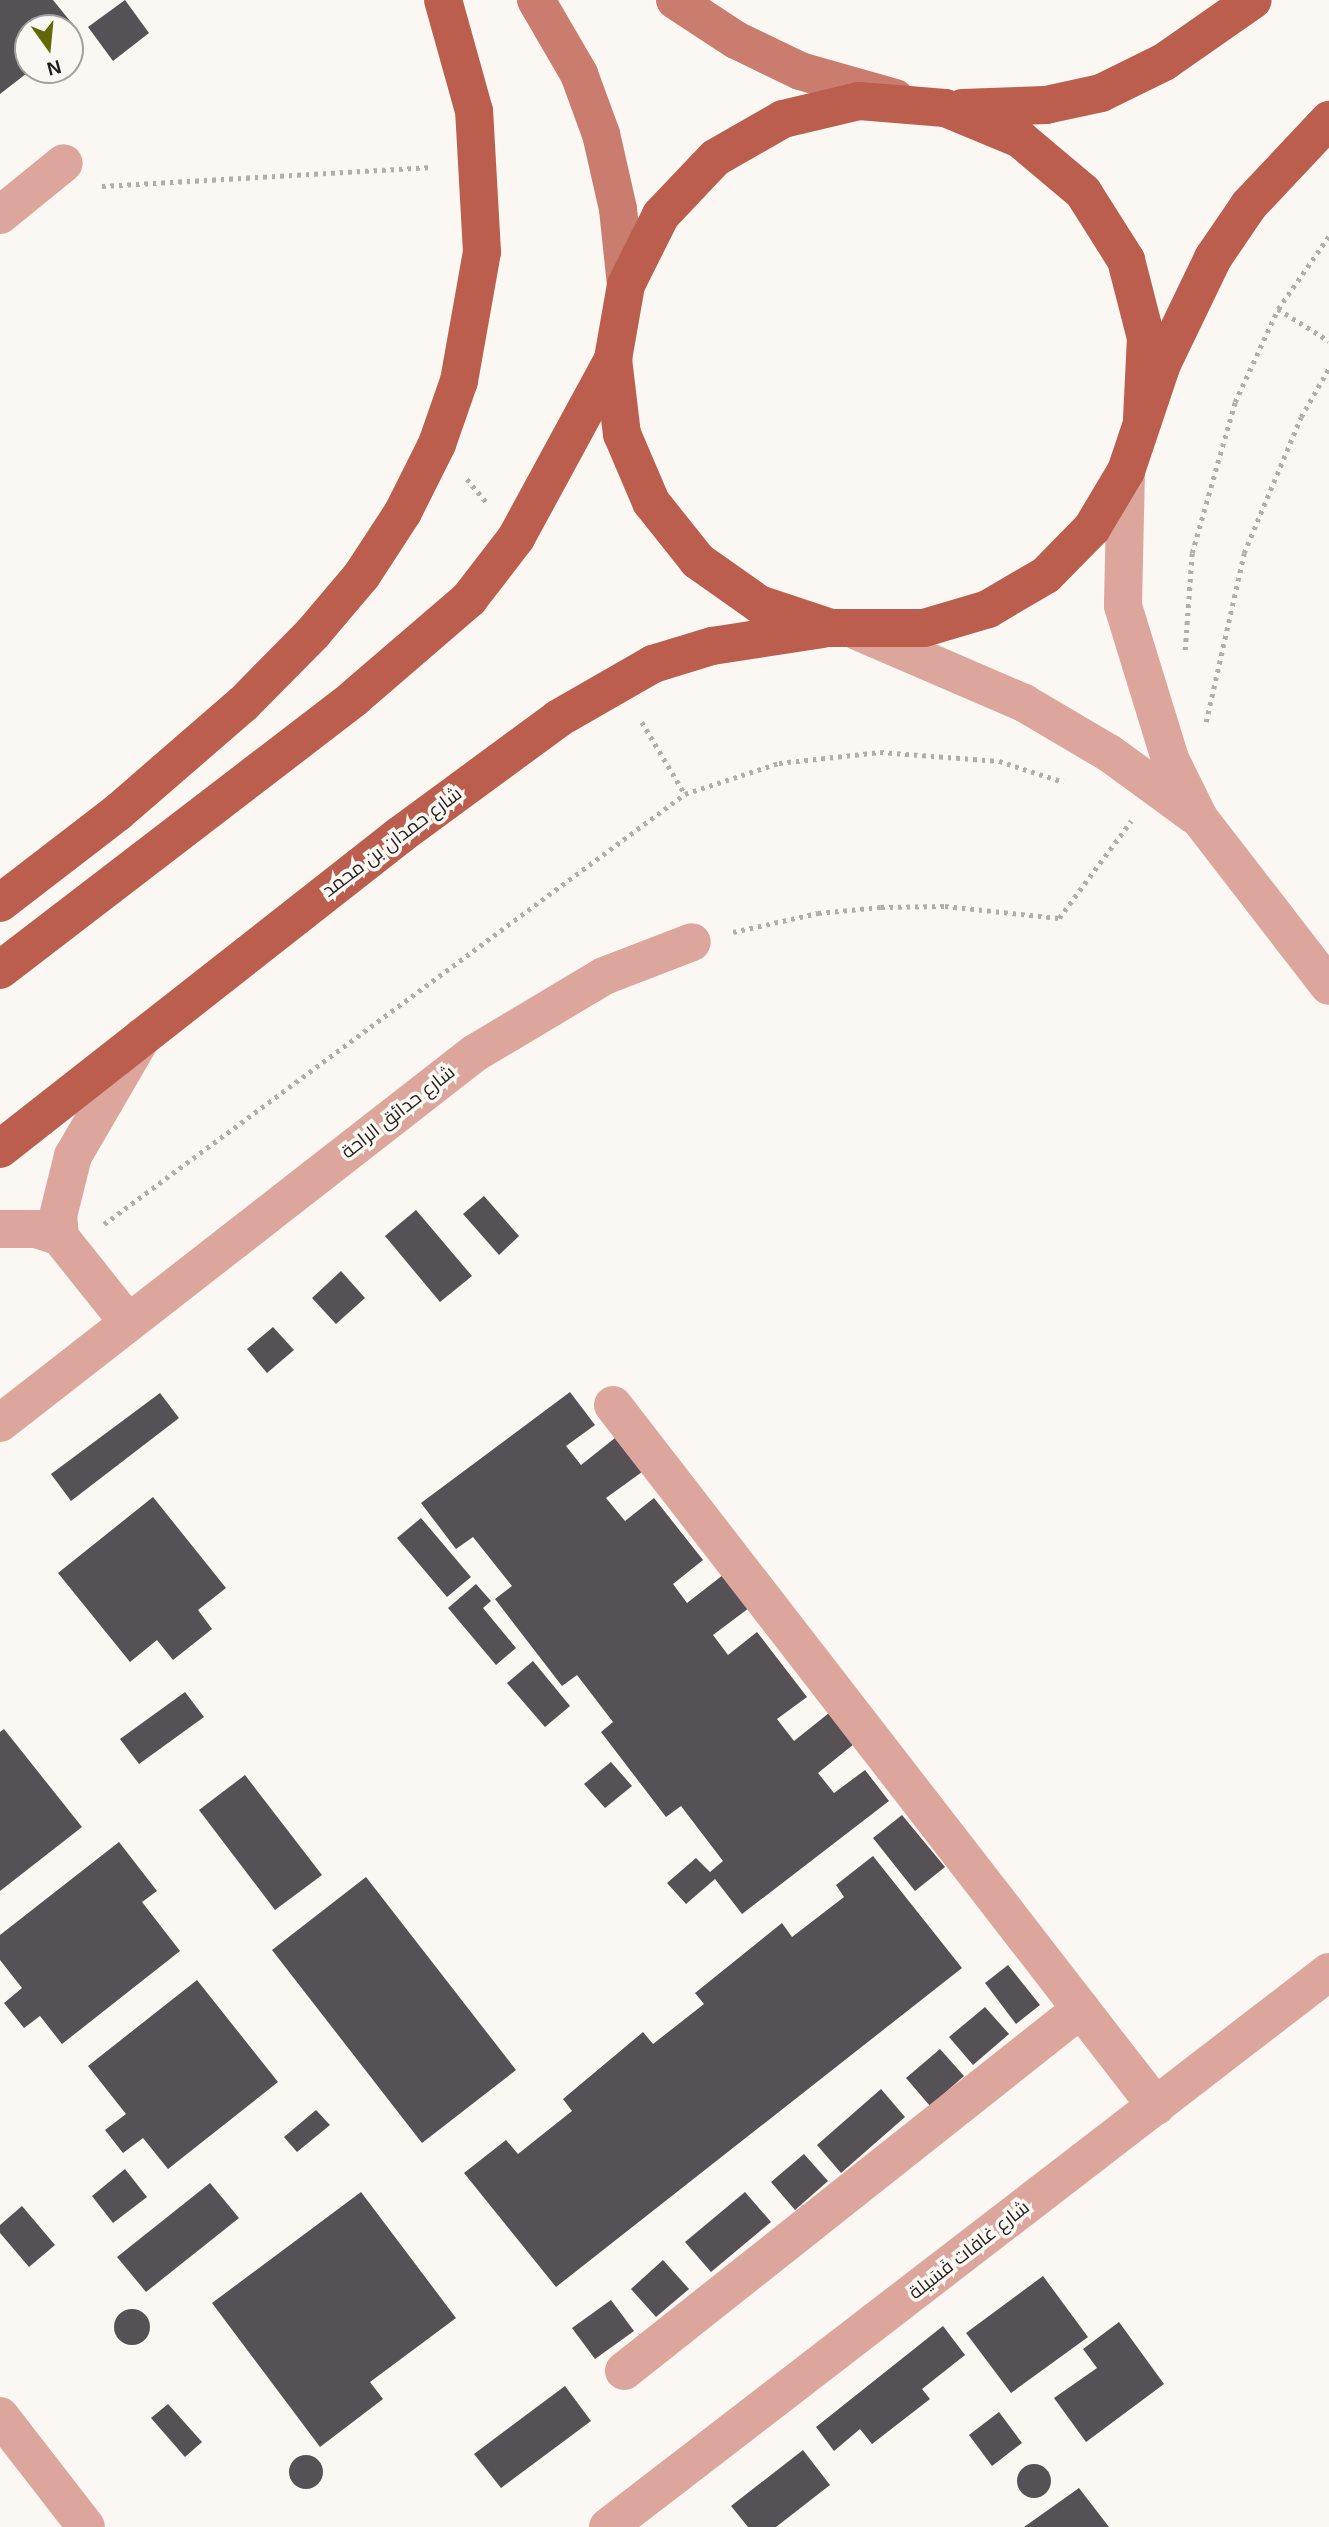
<!DOCTYPE html>
<html>
<head>
<meta charset="utf-8">
<style>
	body { margin:0 }
	#map { position:relative; width:1329px; height:2527px; overflow:hidden; background:#fbf7f3; font-family:Helvetica,Cairo,sans-serif }
	div>[style] { position:absolute }
	.building>* { inset:0; background:#555154 }
	.round { border-radius:50% }
	.path>* { height:4.5px; margin-top:-2.25px; transform-origin:0; background:repeating-linear-gradient(90deg,#b1aeab 0 3.5px,transparent 0 8.5px) }
	.street>* { height:38px; margin:-19px; padding:0 19px; transform-origin:19px; border-radius:19px; background:#dca69c }
	.secondary>* { height:38px; margin:-19px; padding:0 19px; transform-origin:19px; border-radius:19px; background:#ca7d6f }
	.primary>* { height:38px; margin:-19px; padding:0 19px; transform-origin:19px; border-radius:19px; background:#bc5e4e }
	span { translate:-50% -50%; white-space:nowrap; text-align:center; line-height:1.15; -webkit-text-stroke:7px #fbf7f3; paint-order:stroke }
	.street-label { font-size:19px; color:#1f1e1d }
	.north { position:absolute; left:14px; top:14px; width:70px; height:70px; box-sizing:border-box; background:#fbf7f3; border:2px solid #a3a09d; border-radius:50%; rotate:165deg; font-size:19px; font-weight:700; line-height:28px; text-align:center; color:#1f1e1d }
	.north::after { content:''; display:block; margin:auto; width:24px; height:32px; background:#636807; clip-path:polygon(50% 0,100% 100%,50% 72%,0 100%) }
</style>
</head>
<body>
<div id="map">
	<div class="building">
		<div style="clip-path:polygon(0 0,53px 0,79px 32px,70px 39px,70px 28px,28px 28px,31px 70px,0 94px)"></div>
		<div style="clip-path:polygon(125px 0,149px 33px,113px 61px,88px 27px)"></div>
		<div style="clip-path:polygon(484px 1196px,519px 1236px,499px 1255px,463px 1214px)"></div>
		<div style="clip-path:polygon(416px 1210px,472px 1276px,440px 1302px,385px 1236px)"></div>
		<div style="clip-path:polygon(341px 1271px,365px 1298px,336px 1324px,312px 1298px)"></div>
		<div style="clip-path:polygon(273px 1327px,294px 1350px,267px 1373px,247px 1349px)"></div>
		<div style="clip-path:polygon(570px 1392px,595px 1425px,566px 1446px,581px 1465px,615px 1438px,642px 1472px,606px 1498px,625px 1521px,654px 1498px,703px 1560px,673px 1584px,687px 1603px,723px 1575px,749px 1608px,713px 1635px,728px 1655px,757px 1632px,807px 1697px,777px 1719px,794px 1741px,829px 1713px,854px 1744px,818px 1773px,834px 1793px,865px 1770px,889px 1801px,742px 1914px,715px 1879px,686px 1904px,667px 1883px,696px 1858px,710px 1872px,723px 1861px,681px 1806px,666px 1817px,601px 1732px,613px 1722px,577px 1675px,562px 1686px,495px 1599px,512px 1586px,473px 1537px,456px 1549px,421px 1503px)"></div>
		<div style="clip-path:polygon(160px 1393px,179px 1418px,71px 1501px,51px 1474px)"></div>
		<div style="clip-path:polygon(153px 1497px,226px 1588px,198px 1610px,212px 1629px,173px 1660px,157px 1640px,130px 1662px,58px 1573px)"></div>
		<div style="clip-path:polygon(421px 1518px,471px 1577px,447px 1597px,397px 1538px)"></div>
		<div style="clip-path:polygon(476px 1584px,491px 1601px,483px 1608px,516px 1648px,496px 1665px,448px 1608px)"></div>
		<div style="clip-path:polygon(533px 1661px,570px 1706px,545px 1727px,507px 1683px)"></div>
		<div style="clip-path:polygon(185px 1692px,204px 1717px,139px 1764px,120px 1739px)"></div>
		<div style="clip-path:polygon(4px 1729px,82px 1827px,0 1891px,0 1732px)"></div>
		<div style="clip-path:polygon(611px 1762px,632px 1786px,605px 1808px,584px 1784px)"></div>
		<div style="clip-path:polygon(245px 1775px,322px 1875px,275px 1910px,199px 1810px)"></div>
		<div style="clip-path:polygon(902px 1815px,945px 1867px,915px 1891px,873px 1838px)"></div>
		<div style="clip-path:polygon(119px 1842px,157px 1891px,142px 1902px,180px 1951px,62px 2044px,40px 2016px,24px 2028px,4px 2003px,22px 1988px,0 1960px,0 1935px)"></div>
		<div style="clip-path:polygon(873px 1856px,962px 1968px,556px 2287px,464px 2173px,506px 2140px,518px 2154px,572px 2111px,563px 2099px,643px 2032px,653px 2044px,704px 2004px,695px 1993px,782px 1923px,792px 1937px,844px 1897px,836px 1885px)"></div>
		<div style="clip-path:polygon(366px 1877px,516px 2070px,422px 2143px,272px 1950px)"></div>
		<div style="clip-path:polygon(1008px 1965px,1040px 2005px,1016px 2024px,985px 1983px)"></div>
		<div style="clip-path:polygon(197px 1980px,278px 2082px,168px 2169px,143px 2138px,123px 2153px,105px 2130px,126px 2114px,88px 2066px)"></div>
		<div style="clip-path:polygon(985px 2007px,1009px 2034px,973px 2065px,949px 2037px)"></div>
		<div style="clip-path:polygon(940px 2049px,964px 2076px,930px 2106px,906px 2078px)"></div>
		<div style="clip-path:polygon(881px 2089px,905px 2117px,841px 2173px,817px 2145px)"></div>
		<div style="clip-path:polygon(316px 2110px,330px 2125px,297px 2152px,284px 2137px)"></div>
		<div style="clip-path:polygon(804px 2154px,828px 2181px,795px 2210px,771px 2182px)"></div>
		<div style="clip-path:polygon(125px 2169px,147px 2197px,113px 2223px,92px 2196px)"></div>
		<div style="clip-path:polygon(210px 2183px,239px 2218px,146px 2292px,117px 2257px)"></div>
		<div style="clip-path:polygon(361px 2192px,456px 2318px,370px 2382px,383px 2399px,320px 2447px,212px 2303px)"></div>
		<div style="clip-path:polygon(745px 2192px,771px 2222px,711px 2272px,685px 2242px)"></div>
		<div style="clip-path:polygon(22px 2206px,55px 2245px,29px 2267px,0 2233px,0 2225px)"></div>
		<div style="clip-path:polygon(663px 2260px,689px 2289px,656px 2317px,631px 2289px)"></div>
		<div style="clip-path:polygon(1043px 2276px,1088px 2337px,1011px 2393px,966px 2333px)"></div>
		<div style="clip-path:polygon(611px 2300px,634px 2331px,595px 2359px,572px 2328px)"></div>
		<div class="round" style="left:114px;top:2309px;width:36px;height:36px"></div>
		<div style="clip-path:polygon(1119px 2322px,1164px 2384px,1086px 2442px,1054px 2398px,1097px 2368px,1083px 2349px)"></div>
		<div style="clip-path:polygon(943px 2326px,965px 2355px,922px 2389px,930px 2399px,872px 2444px,860px 2429px,834px 2451px,816px 2427px)"></div>
		<div style="clip-path:polygon(565px 2386px,591px 2421px,501px 2488px,474px 2454px)"></div>
		<div style="clip-path:polygon(168px 2404px,202px 2442px,185px 2457px,151px 2418px)"></div>
		<div style="clip-path:polygon(999px 2412px,1022px 2443px,992px 2466px,969px 2435px)"></div>
		<div style="clip-path:polygon(803px 2450px,830px 2485px,776px 2527px,748px 2527px,731px 2506px)"></div>
		<div class="round" style="left:289px;top:2455px;width:34px;height:34px"></div>
		<div class="round" style="left:1017px;top:2464px;width:34px;height:34px"></div>
		<div style="clip-path:polygon(1079px 2488px,1109px 2527px,1024px 2527px)"></div>
	</div>
	<div class="path">
		<div style="left:102px;top:186px;width:331px;rotate:-3.3deg"></div>
		<div style="left:1278px;top:309px;width:60px;rotate:32.1deg"></div>
		<div style="left:467px;top:479px;width:30px;rotate:50deg"></div>
		<div style="left:1185px;top:650px;width:97px;rotate:-85.9deg"></div>
		<div style="left:1192px;top:553px;width:157px;rotate:-74.1deg"></div>
		<div style="left:1235px;top:402px;width:102px;rotate:-65.2deg"></div>
		<div style="left:1278px;top:309px;width:89px;rotate:-55.1deg"></div>
		<div style="left:642px;top:722px;width:84px;rotate:59.2deg"></div>
		<div style="left:1206px;top:722px;width:173px;rotate:-77.3deg"></div>
		<div style="left:1244px;top:553px;width:147px;rotate:-67.3deg"></div>
		<div style="left:1301px;top:417px;width:56px;rotate:-60.3deg"></div>
		<div style="left:733px;top:932px;width:87px;rotate:-12.6deg"></div>
		<div style="left:818px;top:913px;width:63px;rotate:-5.4deg"></div>
		<div style="left:881px;top:907px;width:64px;rotate:-0.9deg"></div>
		<div style="left:945px;top:906px;width:115px;rotate:6deg"></div>
		<div style="left:1059px;top:918px;width:121px;rotate:-53.4deg"></div>
		<div style="left:104px;top:1224px;width:723px;rotate:-36.51deg"></div>
		<div style="left:685px;top:794px;width:99px;rotate:-18.3deg"></div>
		<div style="left:779px;top:763px;width:102px;rotate:-6.2deg"></div>
		<div style="left:880px;top:752px;width:119px;rotate:4.3deg"></div>
		<div style="left:999px;top:761px;width:68px;rotate:17.9deg"></div>
	</div>
	<div class="street">
		<div style="left:0;top:215px;width:82px;rotate:-39.1deg"></div>
		<div style="left:1126px;top:471px;width:135px;rotate:91.3deg"></div>
		<div style="left:1123px;top:606px;width:160px;rotate:72.9deg"></div>
		<div style="left:1170px;top:759px;width:66px;rotate:63.8deg"></div>
		<div style="left:1199px;top:818px;width:212px;rotate:52.3deg"></div>
		<div style="left:857px;top:631px;width:182px;rotate:23.3deg"></div>
		<div style="left:1024px;top:703px;width:99px;rotate:30.5deg"></div>
		<div style="left:1109px;top:753px;width:105px;rotate:36.1deg"></div>
		<div style="left:0;top:1229px;width:36px"></div>
		<div style="left:36px;top:1229px;width:25px;rotate:18deg"></div>
		<div style="left:127px;top:1321px;width:107px;rotate:-128.6deg"></div>
		<div style="left:60px;top:1237px;width:21px;rotate:-95deg"></div>
		<div style="left:58px;top:1216px;width:62px;rotate:-76deg"></div>
		<div style="left:73px;top:1156px;width:138px;rotate:-59.9deg"></div>
		<div style="left:613px;top:1405px;width:887px;rotate:52.24deg"></div>
		<div style="left:0;top:1423px;width:602px;rotate:-37.92deg"></div>
		<div style="left:475px;top:1053px;width:150px;rotate:-30.8deg"></div>
		<div style="left:604px;top:976px;width:94px;rotate:-21.1deg"></div>
		<div style="left:624px;top:2371px;width:583px;rotate:-38.38deg"></div>
		<div style="left:0;top:2416px;width:140px;rotate:52.2deg"></div>
		<div style="left:608px;top:2527px;width:910px;rotate:-37.59deg"></div>
	</div>
	<div class="secondary">
		<div style="left:536px;top:0;width:86px;rotate:59.8deg"></div>
		<div style="left:579px;top:74px;width:64px;rotate:69.9deg"></div>
		<div style="left:601px;top:134px;width:77px;rotate:77.2deg"></div>
		<div style="left:618px;top:209px;width:76px;rotate:84deg"></div>
		<div style="left:675px;top:0;width:73px;rotate:33.3deg"></div>
		<div style="left:736px;top:40px;width:71px;rotate:25.8deg"></div>
		<div style="left:800px;top:71px;width:99px;rotate:15.9deg"></div>
	</div>
	<div class="primary">
		<div style="left:962px;top:108px;width:84px;rotate:-2deg"></div>
		<div style="left:1046px;top:105px;width:56px;rotate:-12.3deg"></div>
		<div style="left:1101px;top:93px;width:70px;rotate:-26.2deg"></div>
		<div style="left:1164px;top:62px;width:108px;rotate:-34.9deg"></div>
		<div style="left:1142px;top:419px;width:81px;rotate:-87.2deg"></div>
		<div style="left:1146px;top:338px;width:81px;rotate:-104.4deg"></div>
		<div style="left:1126px;top:260px;width:80px;rotate:-122.3deg"></div>
		<div style="left:1083px;top:192px;width:82px;rotate:-139.9deg"></div>
		<div style="left:1020px;top:139px;width:81px;rotate:-157.5deg"></div>
		<div style="left:945px;top:108px;width:86px;rotate:-175.3deg"></div>
		<div style="left:859px;top:101px;width:78px;rotate:166.7deg"></div>
		<div style="left:783px;top:119px;width:78px;rotate:150.2deg"></div>
		<div style="left:715px;top:158px;width:79px;rotate:133.5deg"></div>
		<div style="left:661px;top:215px;width:78px;rotate:116.6deg"></div>
		<div style="left:626px;top:285px;width:75px;rotate:100deg"></div>
		<div style="left:613px;top:359px;width:76px;rotate:83.2deg"></div>
		<div style="left:622px;top:434px;width:74px;rotate:66.9deg"></div>
		<div style="left:651px;top:502px;width:75px;rotate:51.5deg"></div>
		<div style="left:698px;top:561px;width:75px;rotate:35.2deg"></div>
		<div style="left:759px;top:604px;width:76px;rotate:18.4deg"></div>
		<div style="left:831px;top:628px;width:93px"></div>
		<div style="left:924px;top:628px;width:67px;rotate:-16.5deg"></div>
		<div style="left:988px;top:609px;width:67px;rotate:-30.4deg"></div>
		<div style="left:1046px;top:575px;width:66px;rotate:-45.6deg"></div>
		<div style="left:1092px;top:528px;width:66px;rotate:-59.2deg"></div>
		<div style="left:1126px;top:471px;width:113px;rotate:-71.4deg"></div>
		<div style="left:1162px;top:364px;width:118px;rotate:-64.3deg"></div>
		<div style="left:1213px;top:258px;width:64px;rotate:-55.8deg"></div>
		<div style="left:1249px;top:205px;width:117px;rotate:-46.7deg"></div>
		<div style="left:0;top:903px;width:148px;rotate:-37.6deg"></div>
		<div style="left:117px;top:813px;width:167px;rotate:-40.9deg"></div>
		<div style="left:243px;top:704px;width:100px;rotate:-45.4deg"></div>
		<div style="left:313px;top:633px;width:76px;rotate:-49.8deg"></div>
		<div style="left:362px;top:575px;width:75px;rotate:-56.9deg"></div>
		<div style="left:403px;top:512px;width:76px;rotate:-63.4deg"></div>
		<div style="left:437px;top:444px;width:67px;rotate:-70.8deg"></div>
		<div style="left:459px;top:381px;width:131px;rotate:-79.9deg"></div>
		<div style="left:482px;top:252px;width:141px;rotate:-93.2deg"></div>
		<div style="left:474px;top:111px;width:115px;rotate:-105.6deg"></div>
		<div style="left:0;top:970px;width:446px;rotate:-37.5deg"></div>
		<div style="left:354px;top:698px;width:152px;rotate:-40.7deg"></div>
		<div style="left:469px;top:599px;width:77px;rotate:-52.4deg"></div>
		<div style="left:516px;top:538px;width:204px;rotate:-61.5deg"></div>
		<div style="left:0;top:1149px;width:509px;rotate:-38.13deg"></div>
		<div style="left:400px;top:835px;width:197px;rotate:-36.3deg"></div>
		<div style="left:559px;top:718px;width:108px;rotate:-29.9deg"></div>
		<div style="left:653px;top:664px;width:62px;rotate:-17deg"></div>
		<div style="left:712px;top:646px;width:112px;rotate:-8.7deg"></div>
	</div>
	<div class="street-label">
		<span style="left:392px;top:842px;rotate:-37deg">شارع حمدان بن محمد</span>
		<span style="left:398px;top:1112px;rotate:-38deg">شارع حدائق الراحة</span>
		<span style="left:969px;top:2250px;rotate:-38deg">شارع غافات فَسَيلة</span>
	</div>
	<div class="north">N</div>
</div>
</body>
</html>
